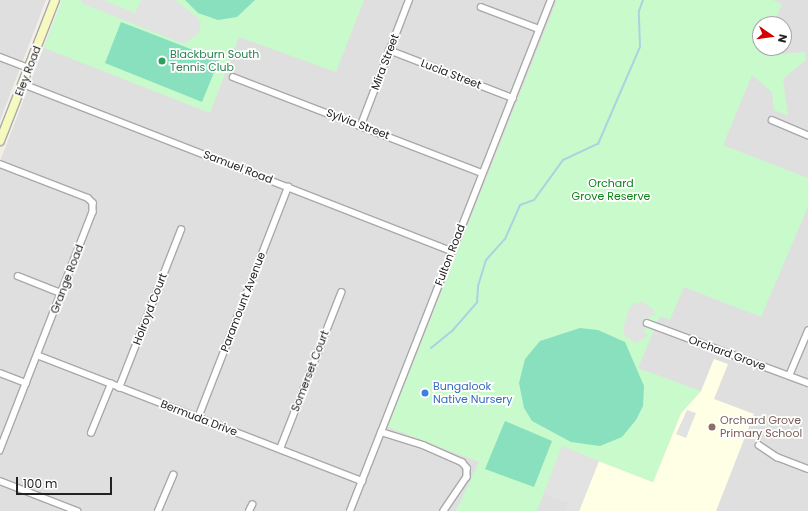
<!DOCTYPE html>
<html>
<head>
<meta charset="utf-8">
<style>
	body { margin:0 }
	#map { position:relative; width:808px; height:511px; overflow:hidden; background:#f2efe9; font-family:Poppins,sans-serif }
	div>[style] { position:absolute }
	.residential>* { inset:0; background:#e0dfdf }
	.education>* { inset:0; background:#ffffe5 }
	.park>* { inset:0; background:#c8facc }
	.pitch>* { inset:0; background:#88e0be }
	.parking>* { inset:0; background:#e2e2e2 }
	.stream>* { height:2px; margin:-1px; padding:0 1px; transform-origin:1px; border-radius:1px; background:#aad3df }
	.roads { filter:drop-shadow(1px 0 #a9a9a9) drop-shadow(-1px 0 #a9a9a9) drop-shadow(0 1px #a9a9a9) drop-shadow(0 -1px #a9a9a9) }
	.minor>* { height:5.5px; margin:-2.75px; padding:0 2.75px; transform-origin:2.75px; border-radius:2.75px; background:#fff }
	.secondary>* { height:8px; margin:-4px; padding:0 4px; transform-origin:4px; border-radius:4px; background:#f7fabf }
	.dots>* { width:11px; height:11px; translate:-50% -50%; box-sizing:border-box; border:2px solid #fff; border-radius:50% }
	span { translate:-50% -50%; white-space:nowrap; text-align:center; line-height:1.15; -webkit-text-stroke:3.5px #fff; paint-order:stroke }
	.leisure-label { font-size:11px; color:#27864d }
	.left { translate:0 -50%; text-align:left }
	.street-label { font-size:11px; color:#222 }
	.park-label { font-size:11px; color:#0c8416 }
	.shop-label { font-size:11px; color:#366cbe }
	.education-label { font-size:11px; color:#785e54 }
	.north { position:absolute; left:752px; top:16px; width:40px; height:40px; box-sizing:border-box; background:#fff; border:1px solid #a7a7a7; border-radius:50%; rotate:103deg; font-size:11px; font-weight:700; line-height:16px; text-align:center; color:#222 }
	.north::after { content:''; display:block; margin:auto; width:14px; height:18px; background:#d40000; clip-path:polygon(50% 0,100% 100%,50% 72%,0 100%) }
	.scale { position:absolute; left:16px; top:477px; width:96px; height:18px; box-sizing:border-box; border:2px solid #222; border-top:0; padding-left:5px; font-size:12px; line-height:14px; white-space:nowrap; color:#222; -webkit-text-stroke:3px #fff; paint-order:stroke }
</style>
</head>
<body>
<div id="map">
	<div class="residential">
		<div style="clip-path:polygon(0 0,46px 0,0 121px)"></div>
		<div style="clip-path:polygon(evenodd,62px 0,808px 0,808px 511px,0 511px,0 161px,62px 0,760px 24px,784px 24px,784px 48px,760px 48px,760px 24px)"></div>
	</div>
	<div class="education">
		<div style="clip-path:polygon(714px 359px,728px 364px,714px 399px,754px 414px,716px 511px,579px 511px,599px 461px,653px 482px,681px 413px,701px 391px)"></div>
	</div>
	<div class="park">
		<div style="clip-path:polygon(62px 0,364px 0,336px 72px,239px 37px,210px 113px,44px 48px)"></div>
		<div style="clip-path:polygon(557px 0,773px 0,782px 4px,773px 24px,760px 24px,760px 48px,770px 55px,805px 52px,806px 60px,783px 79px,788px 116px,774px 110px,772px 92px,752px 75px,723px 145px,808px 178px,808px 207px,761px 317px,684px 287px,670px 320px,660px 316px,638px 368px,701px 391px,681px 413px,653px 482px,562px 447px,537px 511px,456px 511px,479px 462px,388px 427px)"></div>
	</div>
	<div class="pitch">
		<div style="clip-path:polygon(185px 0,255px 0,237px 17px,218px 20px,198px 13px)"></div>
		<div style="clip-path:polygon(121px 22px,219px 60px,202px 102px,105px 63px)"></div>
		<div style="clip-path:polygon(580px 328px,598px 330px,625px 342px,644px 386px,643px 406px,636px 420px,622px 437px,600px 446px,571px 442px,532px 421px,524px 408px,519px 383px,525px 359px,540px 341px)"></div>
		<div style="clip-path:polygon(505px 421px,552px 441px,534px 487px,485px 469px)"></div>
	</div>
	<div class="parking">
		<div style="clip-path:polygon(82px 0,104px 0,135px 13px,141px 0,175px 0,199px 19px,200px 32px,184px 44px,81px 3px)"></div>
		<div style="clip-path:polygon(642px 302px,654px 310px,655px 316px,650px 316px,644px 332px,648px 336px,636px 343px,625px 336px,623px 329px,629px 309px,634px 303px)"></div>
		<div style="clip-path:polygon(687px 410px,696px 413px,686px 438px,676px 434px)"></div>
		<div style="clip-path:polygon(562px 446px,599px 461px,579px 511px,566px 511px,568px 503px,544px 494px)"></div>
	</div>
	<div class="stream">
		<div style="left:431px;top:348px;width:28px;rotate:-39deg"></div>
		<div style="left:453px;top:330px;width:37px;rotate:-49deg"></div>
		<div style="left:477px;top:302px;width:16px;rotate:-86deg"></div>
		<div style="left:478px;top:286px;width:27px;rotate:-73deg"></div>
		<div style="left:486px;top:260px;width:28px;rotate:-48deg"></div>
		<div style="left:505px;top:239px;width:37px;rotate:-66deg"></div>
		<div style="left:520px;top:205px;width:15px;rotate:-20deg"></div>
		<div style="left:534px;top:200px;width:49px;rotate:-54.1deg"></div>
		<div style="left:563px;top:160px;width:38px;rotate:-25deg"></div>
		<div style="left:598px;top:144px;width:106px;rotate:-66.6deg"></div>
		<div style="left:640px;top:47px;width:36px;rotate:-92deg"></div>
		<div style="left:639px;top:11px;width:12px;rotate:-70deg"></div>
	</div>
	<div class="roads">
		<div class="minor">
			<div style="left:481px;top:7px;width:62px;rotate:20.8deg"></div>
			<div style="left:389px;top:50px;width:133px;rotate:21.2deg"></div>
			<div style="left:0;top:57px;width:31px;rotate:21deg"></div>
			<div style="left:233px;top:77px;width:267px;rotate:21.1deg"></div>
			<div style="left:23px;top:84px;width:460px;rotate:21.3deg"></div>
			<div style="left:772px;top:120px;width:39px;rotate:23deg"></div>
			<div style="left:361px;top:125px;width:134px;rotate:-69deg"></div>
			<div style="left:0;top:164px;width:94px;rotate:21.1deg"></div>
			<div style="left:88px;top:198px;width:7px;rotate:45deg"></div>
			<div style="left:93px;top:203px;width:9px;rotate:90deg"></div>
			<div style="left:93px;top:212px;width:256px;rotate:111.3deg"></div>
			<div style="left:18px;top:276px;width:46px;rotate:21.6deg"></div>
			<div style="left:647px;top:323px;width:172px;rotate:20.4deg"></div>
			<div style="left:37px;top:355px;width:349px;rotate:21.2deg"></div>
			<div style="left:0;top:373px;width:28px;rotate:21deg"></div>
			<div style="left:789px;top:376px;width:49px;rotate:-67.1deg"></div>
			<div style="left:119px;top:388px;width:170px;rotate:-68.6deg"></div>
			<div style="left:198px;top:418px;width:248px;rotate:-68.7deg"></div>
			<div style="left:381px;top:432px;width:44px;rotate:17.2deg"></div>
			<div style="left:423px;top:445px;width:43px;rotate:23.6deg"></div>
			<div style="left:462px;top:462px;width:8px;rotate:50deg"></div>
			<div style="left:467px;top:468px;width:9px;rotate:90deg"></div>
			<div style="left:467px;top:477px;width:41px;rotate:124.1deg"></div>
			<div style="left:91px;top:433px;width:53px;rotate:-67.8deg"></div>
			<div style="left:759px;top:445px;width:22px;rotate:34deg"></div>
			<div style="left:777px;top:457px;width:33px;rotate:21deg"></div>
			<div style="left:280px;top:449px;width:168px;rotate:-68.6deg"></div>
			<div style="left:0;top:481px;width:83px;rotate:21.3deg"></div>
			<div style="left:158px;top:511px;width:39px;rotate:-67deg"></div>
			<div style="left:249px;top:511px;width:7px;rotate:-63deg"></div>
			<div style="left:350px;top:511px;width:549px;rotate:-68.53deg"></div>
		</div>
		<div class="secondary">
			<div style="left:0;top:141px;width:151px;rotate:-68.7deg"></div>
		</div>
	</div>
	<div class="dots">
		<div style="left:162px;top:61px;background:#2e9e5b"></div>
		<div style="left:425px;top:393px;background:#3f7fe0"></div>
		<div style="left:712px;top:427px;background:#8d6e63"></div>
	</div>
	<div class="leisure-label">
		<span class="left" style="left:170px;top:61px">Blackburn South<br>Tennis Club</span>
	</div>
	<div class="street-label">
		<span style="left:385px;top:62px;rotate:-69deg">Mira Street</span>
		<span style="left:28px;top:71px;rotate:-69deg">Eley Road</span>
		<span style="left:451px;top:74px;rotate:21deg">Lucia Street</span>
		<span style="left:358px;top:124px;rotate:21deg">Sylvia Street</span>
		<span style="left:238px;top:167px;rotate:21deg">Samuel Road</span>
		<span style="left:450px;top:255px;rotate:-69deg">Fulton Road</span>
		<span style="left:67px;top:279px;rotate:-69deg">Grange Road</span>
		<span style="left:243px;top:302px;rotate:-69deg">Paramount Avenue</span>
		<span style="left:150px;top:309px;rotate:-69deg">Holroyd Court</span>
		<span style="left:727px;top:353px;rotate:20deg">Orchard Grove</span>
		<span style="left:310px;top:371px;rotate:-69deg">Somerset Court</span>
		<span style="left:199px;top:418px;rotate:21deg">Bermuda Drive</span>
	</div>
	<div class="park-label">
		<span style="left:611px;top:190px">Orchard<br>Grove Reserve</span>
	</div>
	<div class="shop-label">
		<span class="left" style="left:433px;top:393px">Bungalook<br>Native Nursery</span>
	</div>
	<div class="education-label">
		<span class="left" style="left:720px;top:427px">Orchard Grove<br>Primary School</span>
	</div>
	<div class="north">N</div>
	<div class="scale">100 m</div>
</div>
</body>
</html>
